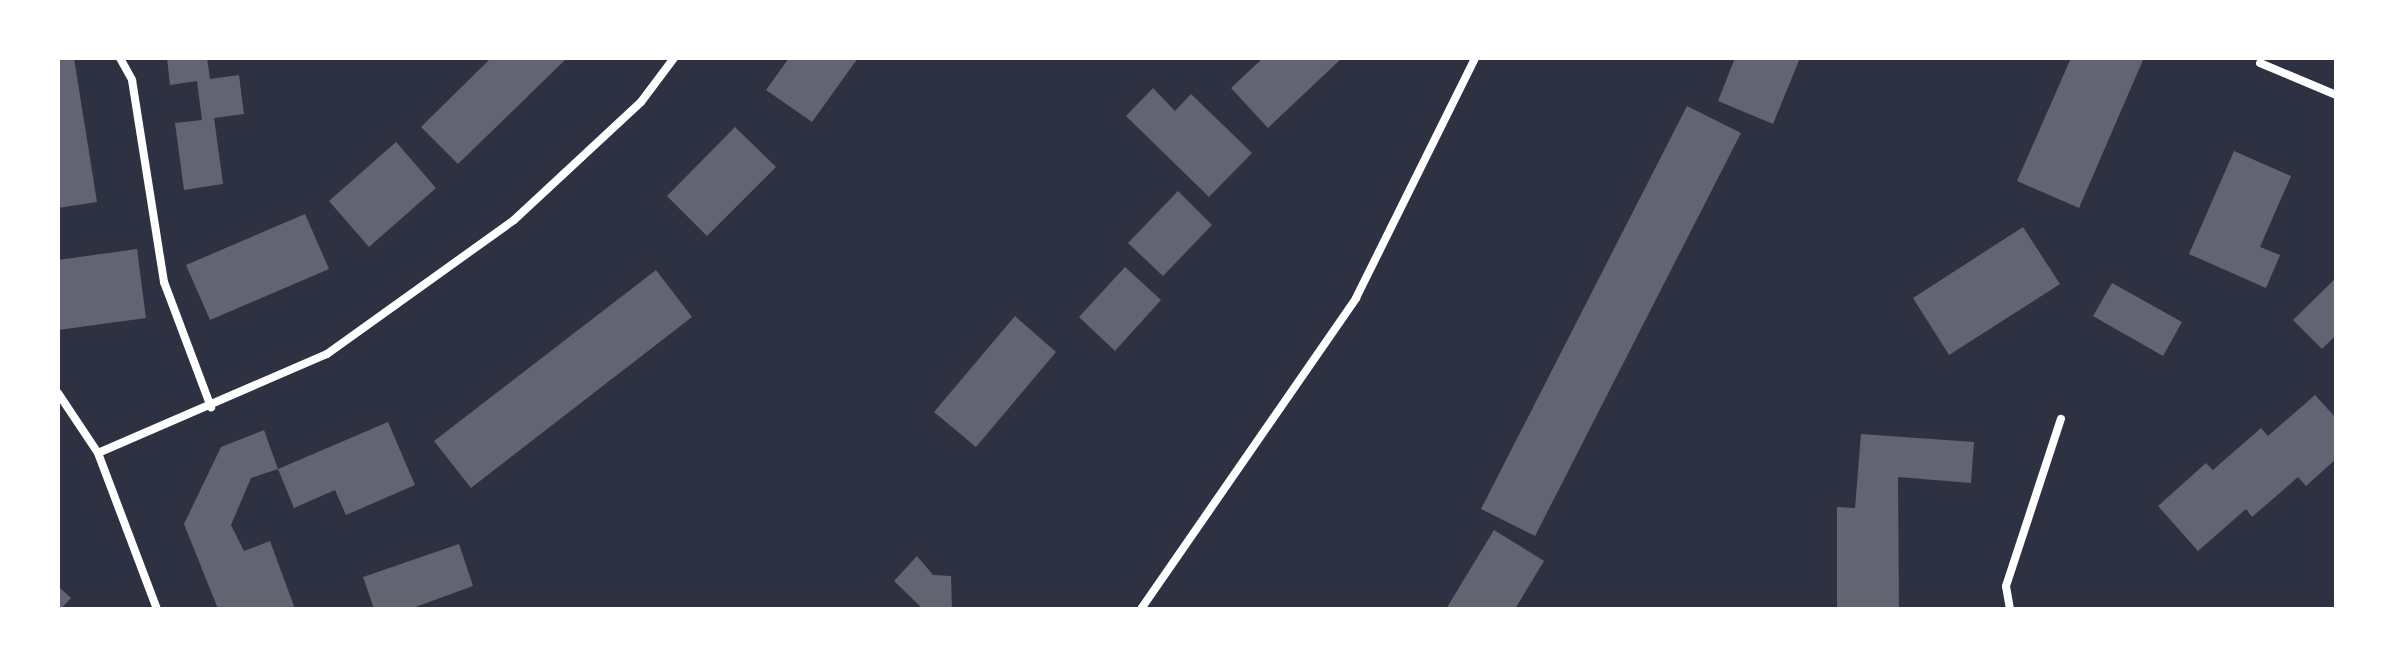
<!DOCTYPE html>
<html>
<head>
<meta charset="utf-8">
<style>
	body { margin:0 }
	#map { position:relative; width:2394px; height:667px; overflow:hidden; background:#2d3142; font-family:"PT Sans Narrow",sans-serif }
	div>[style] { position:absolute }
	.building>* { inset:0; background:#626471 }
	.minor>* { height:8px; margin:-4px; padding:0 4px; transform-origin:4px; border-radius:4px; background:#fff }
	span { translate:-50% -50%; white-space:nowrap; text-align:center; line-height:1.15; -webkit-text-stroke:6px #fff; paint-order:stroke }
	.frame { position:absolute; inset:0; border:60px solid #fff; pointer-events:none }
</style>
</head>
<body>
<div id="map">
	<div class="building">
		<div style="clip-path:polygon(58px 58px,74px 58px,97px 202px,58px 208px)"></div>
		<div style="clip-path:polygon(167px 58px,207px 58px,210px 79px,239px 75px,244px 114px,214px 118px,223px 184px,184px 190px,175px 123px,202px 120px,197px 81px,170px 85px)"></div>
		<div style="clip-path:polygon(491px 58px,567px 58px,458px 164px,421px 127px)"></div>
		<div style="clip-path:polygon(789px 58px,858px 58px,812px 122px,766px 90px)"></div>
		<div style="clip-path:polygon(1263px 58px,1342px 58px,1268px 128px,1231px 88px)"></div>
		<div style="clip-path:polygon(1735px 58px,1800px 58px,1773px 124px,1718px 101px)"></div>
		<div style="clip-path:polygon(2071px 58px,2143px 60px,2079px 208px,2017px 181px)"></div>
		<div style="clip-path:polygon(1153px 88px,1175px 111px,1191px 94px,1252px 153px,1209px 197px,1126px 116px)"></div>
		<div style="clip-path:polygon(1687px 106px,1741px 133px,1535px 536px,1481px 509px)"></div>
		<div style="clip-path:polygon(735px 127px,776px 167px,707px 236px,667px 196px)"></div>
		<div style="clip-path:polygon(396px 142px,436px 188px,369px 247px,329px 201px)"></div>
		<div style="clip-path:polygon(2234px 151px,2291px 176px,2260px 247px,2280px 255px,2266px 288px,2189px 254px)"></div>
		<div style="clip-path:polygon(1178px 191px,1212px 225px,1163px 276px,1128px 243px)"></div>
		<div style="clip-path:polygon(305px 214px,329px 269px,210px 320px,186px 265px)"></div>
		<div style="clip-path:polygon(2023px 227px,2060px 284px,1949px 355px,1913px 298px)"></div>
		<div style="clip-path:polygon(137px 249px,146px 318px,58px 330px,58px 260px)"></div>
		<div style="clip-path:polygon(1125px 267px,1161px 300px,1115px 351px,1079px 317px)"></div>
		<div style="clip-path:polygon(656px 270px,692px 317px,471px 488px,434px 441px)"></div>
		<div style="clip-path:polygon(2336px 278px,2336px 335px,2322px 349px,2293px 320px)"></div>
		<div style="clip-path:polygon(2112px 283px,2182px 322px,2163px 356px,2093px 316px)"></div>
		<div style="clip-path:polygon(1015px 316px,1056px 352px,976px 447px,934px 412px)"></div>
		<div style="clip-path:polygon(2315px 395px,2336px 418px,2336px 459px,2306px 486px,2298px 477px,2252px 517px,2246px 509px,2198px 551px,2158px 506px,2206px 463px,2213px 470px,2261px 428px,2268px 436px)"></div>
		<div style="clip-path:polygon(388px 422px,415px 485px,346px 515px,335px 490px,294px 508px,278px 469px)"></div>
		<div style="clip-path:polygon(264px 430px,278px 469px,251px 478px,231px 525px,244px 551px,270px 541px,295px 609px,218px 609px,184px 524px,221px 447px)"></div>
		<div style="clip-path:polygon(1861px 434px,1974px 442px,1971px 483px,1898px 477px,1899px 609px,1837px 609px,1837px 507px,1855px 508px)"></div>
		<div style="clip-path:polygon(1494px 530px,1544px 561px,1515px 609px,1446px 609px)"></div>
		<div style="clip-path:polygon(459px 544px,473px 586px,410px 609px,374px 609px,363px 577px)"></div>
		<div style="clip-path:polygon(917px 556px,933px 575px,951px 576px,952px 609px,923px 609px,894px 581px)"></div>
		<div style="clip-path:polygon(58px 586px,71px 598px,61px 609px,58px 609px)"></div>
	</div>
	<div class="minor">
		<div style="left:120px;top:58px;width:25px;rotate:61deg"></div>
		<div style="left:132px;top:80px;width:205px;rotate:81deg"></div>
		<div style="left:164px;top:282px;width:134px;rotate:69.4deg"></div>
		<div style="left:2260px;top:63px;width:82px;rotate:22.8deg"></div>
		<div style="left:58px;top:393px;width:72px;rotate:56.3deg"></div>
		<div style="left:98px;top:453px;width:167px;rotate:69.3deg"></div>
		<div style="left:98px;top:453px;width:249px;rotate:-23.4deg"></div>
		<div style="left:327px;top:354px;width:230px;rotate:-35.6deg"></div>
		<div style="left:514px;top:220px;width:173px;rotate:-42.9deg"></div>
		<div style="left:641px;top:102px;width:55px;rotate:-53.1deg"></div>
		<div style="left:1141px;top:609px;width:378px;rotate:-55.3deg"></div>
		<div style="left:1356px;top:298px;width:268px;rotate:-63.6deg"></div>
		<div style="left:2010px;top:609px;width:23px;rotate:-100deg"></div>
		<div style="left:2006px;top:586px;width:176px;rotate:-71.8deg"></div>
	</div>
	<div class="frame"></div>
</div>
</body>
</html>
